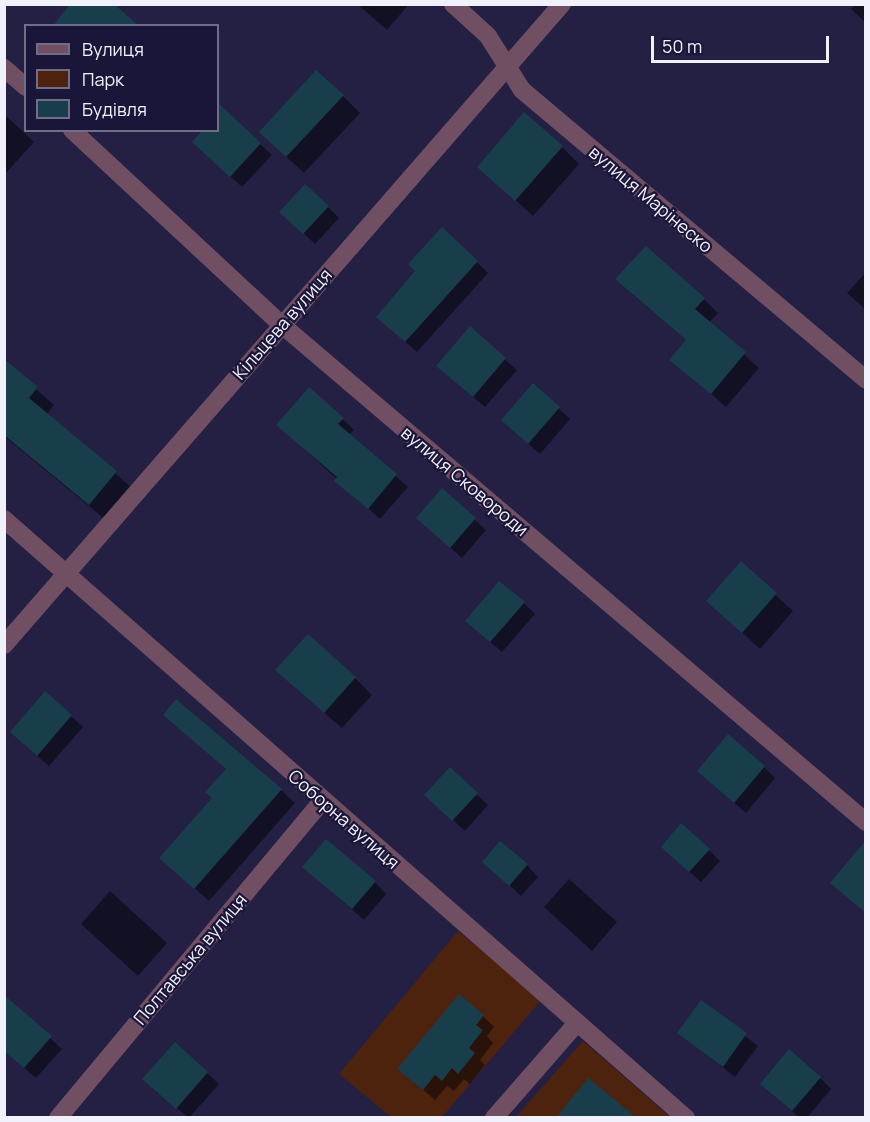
<!DOCTYPE html>
<html>
<head>
<meta charset="utf-8">
<style>
	body { margin:0 }
	#map { position:relative; width:870px; height:1122px; overflow:hidden; background:#232044; font-family:Manrope,sans-serif }
	div>[style] { position:absolute }
	.green>* { inset:0; background:#4d230e }
	.shadow>* { inset:0; background:#0007 }
	.building>* { inset:0; background:#183e4b }
	.minor>* { height:18px; margin:-9px; padding:0 9px; transform-origin:9px; border-radius:9px; background:#714f62 }
	span { translate:-50% -50%; white-space:nowrap; text-align:center; line-height:1.15; -webkit-text-stroke:4.5px #1a1639; paint-order:stroke }
	.street-label { font-size:18px; color:#f1f1fb }
	.frame { position:absolute; inset:0; border:6px solid #f1f1fb; pointer-events:none }
	.legend { position:absolute; left:24px; top:24px; width:195px; height:108px; box-sizing:border-box; background:#1a1639; border:2px solid #706e87; margin:0; padding:8px 10px; list-style:none; font-size:18px; color:#f1f1fb }
	.legend li { display:flex; align-items:center; gap:12px; height:30px }
	.legend b { width:30px; border:2px solid #706e87 }
	.scale { position:absolute; left:651px; top:36px; width:178px; height:27px; box-sizing:border-box; border:3px solid #f1f1fb; border-top:0; padding-left:8px; font-size:18px; line-height:21px; white-space:nowrap; color:#f1f1fb; -webkit-text-stroke:4px #1a1639; paint-order:stroke }
</style>
</head>
<body>
<div id="map">
	<div class="green">
		<div style="clip-path:polygon(458px 931px,541px 1000px,442px 1117px,391px 1117px,339px 1074px)"></div>
		<div style="clip-path:polygon(583px 1041px,670px 1117px,515px 1118px)"></div>
	</div>
	<div class="shadow">
		<div style="clip-path:polygon(357px 4px,409px 4px,387px 30px)"></div>
		<div style="clip-path:polygon(856px 4px,866px 4px,866px 23px,851px 9px)"></div>
		<div style="clip-path:polygon(343px 96px,360px 113px,304px 173px,278px 149px)"></div>
		<div style="clip-path:polygon(223px 110px,272px 155px,242px 187px,205px 153px)"></div>
		<div style="clip-path:polygon(4px 114px,34px 142px,5px 174px,4px 174px)"></div>
		<div style="clip-path:polygon(562px 147px,579px 164px,533px 216px,479px 167px)"></div>
		<div style="clip-path:polygon(328px 207px,339px 218px,315px 244px,292px 223px)"></div>
		<div style="clip-path:polygon(477px 262px,488px 273px,417px 352px,389px 328px,417px 271px)"></div>
		<div style="clip-path:polygon(866px 272px,866px 310px,847px 293px)"></div>
		<div style="clip-path:polygon(631px 293px,704px 299px,718px 313px,709px 323px,759px 368px,726px 407px,672px 359px,687px 341px)"></div>
		<div style="clip-path:polygon(470px 329px,517px 370px,485px 407px,450px 377px)"></div>
		<div style="clip-path:polygon(4px 361px,54px 405px,47px 414px,133px 489px,107px 521px,4px 436px)"></div>
		<div style="clip-path:polygon(533px 385px,570px 419px,540px 454px,514px 431px)"></div>
		<div style="clip-path:polygon(343px 419px,354px 430px,349px 435px,408px 487px,380px 519px,290px 436px)"></div>
		<div style="clip-path:polygon(442px 490px,486px 530px,462px 558px,429px 529px)"></div>
		<div style="clip-path:polygon(741px 563px,793px 611px,760px 649px,708px 601px)"></div>
		<div style="clip-path:polygon(524px 603px,535px 614px,502px 652px,479px 632px)"></div>
		<div style="clip-path:polygon(355px 678px,372px 695px,342px 728px,294px 687px)"></div>
		<div style="clip-path:polygon(45px 693px,83px 727px,49px 766px,23px 744px)"></div>
		<div style="clip-path:polygon(165px 715px,281px 790px,295px 803px,209px 901px,175px 871px,227px 770px)"></div>
		<div style="clip-path:polygon(764px 767px,775px 778px,746px 813px,710px 782px)"></div>
		<div style="clip-path:polygon(450px 769px,488px 805px,465px 831px,437px 806px)"></div>
		<div style="clip-path:polygon(709px 850px,720px 861px,701px 882px,674px 858px)"></div>
		<div style="clip-path:polygon(484px 862px,527px 865px,538px 877px,521px 896px)"></div>
		<div style="clip-path:polygon(316px 878px,375px 882px,386px 894px,364px 920px)"></div>
		<div style="clip-path:polygon(569px 879px,617px 922px,592px 951px,544px 907px)"></div>
		<div style="clip-path:polygon(110px 891px,167px 943px,138px 976px,81px 924px)"></div>
		<div style="clip-path:polygon(11px 1002px,62px 1049px,36px 1078px,4px 1050px)"></div>
		<div style="clip-path:polygon(702px 1002px,758px 1046px,735px 1077px,679px 1033px)"></div>
		<div style="clip-path:polygon(483px 1016px,494px 1027px,487px 1036px,493px 1043px,480px 1060px,485px 1065px,470px 1084px,464px 1079px,454px 1091px,447px 1086px,435px 1100px,399px 1069px)"></div>
		<div style="clip-path:polygon(207px 1073px,219px 1084px,189px 1118px,155px 1091px)"></div>
		<div style="clip-path:polygon(820px 1078px,831px 1089px,807px 1118px,800px 1118px,773px 1095px)"></div>
	</div>
	<div class="building">
		<div style="clip-path:polygon(70px 4px,114px 4px,139px 26px,53px 26px)"></div>
		<div style="clip-path:polygon(316px 70px,344px 95px,286px 157px,259px 132px)"></div>
		<div style="clip-path:polygon(218px 103px,261px 143px,230px 177px,192px 142px,203px 130px,218px 130px)"></div>
		<div style="clip-path:polygon(524px 112px,563px 146px,515px 201px,477px 167px)"></div>
		<div style="clip-path:polygon(305px 184px,329px 206px,303px 234px,279px 212px)"></div>
		<div style="clip-path:polygon(442px 227px,478px 261px,405px 342px,376px 317px,415px 271px,408px 264px)"></div>
		<div style="clip-path:polygon(646px 246px,705px 298px,695px 309px,746px 352px,711px 394px,669px 360px,686px 340px,615px 279px)"></div>
		<div style="clip-path:polygon(470px 326px,506px 358px,473px 397px,436px 366px)"></div>
		<div style="clip-path:polygon(4px 359px,38px 387px,29px 398px,117px 471px,89px 505px,4px 435px)"></div>
		<div style="clip-path:polygon(533px 383px,560px 407px,528px 444px,501px 420px)"></div>
		<div style="clip-path:polygon(309px 387px,344px 418px,338px 424px,397px 474px,368px 509px,334px 481px,337px 477px,276px 425px)"></div>
		<div style="clip-path:polygon(442px 488px,476px 518px,450px 548px,416px 518px)"></div>
		<div style="clip-path:polygon(741px 561px,777px 593px,742px 633px,706px 601px)"></div>
		<div style="clip-path:polygon(499px 581px,525px 602px,490px 642px,465px 621px)"></div>
		<div style="clip-path:polygon(308px 634px,356px 677px,324px 713px,275px 670px)"></div>
		<div style="clip-path:polygon(45px 691px,72px 715px,37px 756px,10px 732px)"></div>
		<div style="clip-path:polygon(176px 699px,282px 789px,194px 889px,159px 858px,212px 798px,205px 792px,226px 769px,163px 715px)"></div>
		<div style="clip-path:polygon(728px 734px,765px 766px,734px 803px,697px 771px)"></div>
		<div style="clip-path:polygon(450px 767px,478px 793px,452px 821px,424px 795px)"></div>
		<div style="clip-path:polygon(681px 823px,710px 849px,689px 872px,661px 847px)"></div>
		<div style="clip-path:polygon(326px 839px,376px 881px,352px 909px,302px 867px)"></div>
		<div style="clip-path:polygon(866px 840px,866px 913px,830px 883px)"></div>
		<div style="clip-path:polygon(500px 841px,528px 864px,509px 886px,482px 862px)"></div>
		<div style="clip-path:polygon(459px 994px,484px 1015px,476px 1025px,483px 1030px,469px 1048px,475px 1053px,458px 1074px,452px 1068px,442px 1081px,435px 1075px,423px 1090px,397px 1069px)"></div>
		<div style="clip-path:polygon(4px 995px,52px 1036px,24px 1068px,4px 1051px)"></div>
		<div style="clip-path:polygon(701px 1000px,747px 1033px,723px 1067px,677px 1033px)"></div>
		<div style="clip-path:polygon(175px 1042px,208px 1072px,176px 1109px,142px 1079px)"></div>
		<div style="clip-path:polygon(789px 1049px,821px 1077px,792px 1111px,760px 1084px)"></div>
		<div style="clip-path:polygon(588px 1078px,637px 1118px,556px 1118px)"></div>
	</div>
	<div class="minor">
		<div style="left:453px;top:4px;width:47px;rotate:42.4deg"></div>
		<div style="left:488px;top:36px;width:64px;rotate:57.8deg"></div>
		<div style="left:522px;top:90px;width:450px;rotate:40.1deg"></div>
		<div style="left:4px;top:68px;width:29px;rotate:41deg"></div>
		<div style="left:72px;top:130px;width:287px;rotate:42.9deg"></div>
		<div style="left:282px;top:325px;width:767px;rotate:40.4deg"></div>
		<div style="left:4px;top:519px;width:908px;rotate:41.29deg"></div>
		<div style="left:4px;top:645px;width:850px;rotate:-48.96deg"></div>
		<div style="left:58px;top:1118px;width:414px;rotate:-50.2deg"></div>
		<div style="left:494px;top:1118px;width:125px;rotate:-48.9deg"></div>
	</div>
	<div class="street-label">
		<span style="left:651px;top:199px;rotate:40deg">вулиця Марінеско</span>
		<span style="left:282px;top:324px;rotate:-49deg">Кільцева вулиця</span>
		<span style="left:465px;top:481px;rotate:40deg">вулиця Сковороди</span>
		<span style="left:344px;top:819px;rotate:41deg">Соборна вулиця</span>
		<span style="left:190px;top:959px;rotate:-50deg">Полтавська вулиця</span>
	</div>
	<div class="frame"></div>
	<ul class="legend">
	<li><b style="height:8px;background:#714f62"></b>Вулиця</li>
	<li><b style="height:16px;background:#4d230e"></b>Парк</li>
	<li><b style="height:16px;background:#183e4b"></b>Будівля</li>
	</ul>
	<div class="scale">50 m</div>
</div>
</body>
</html>
